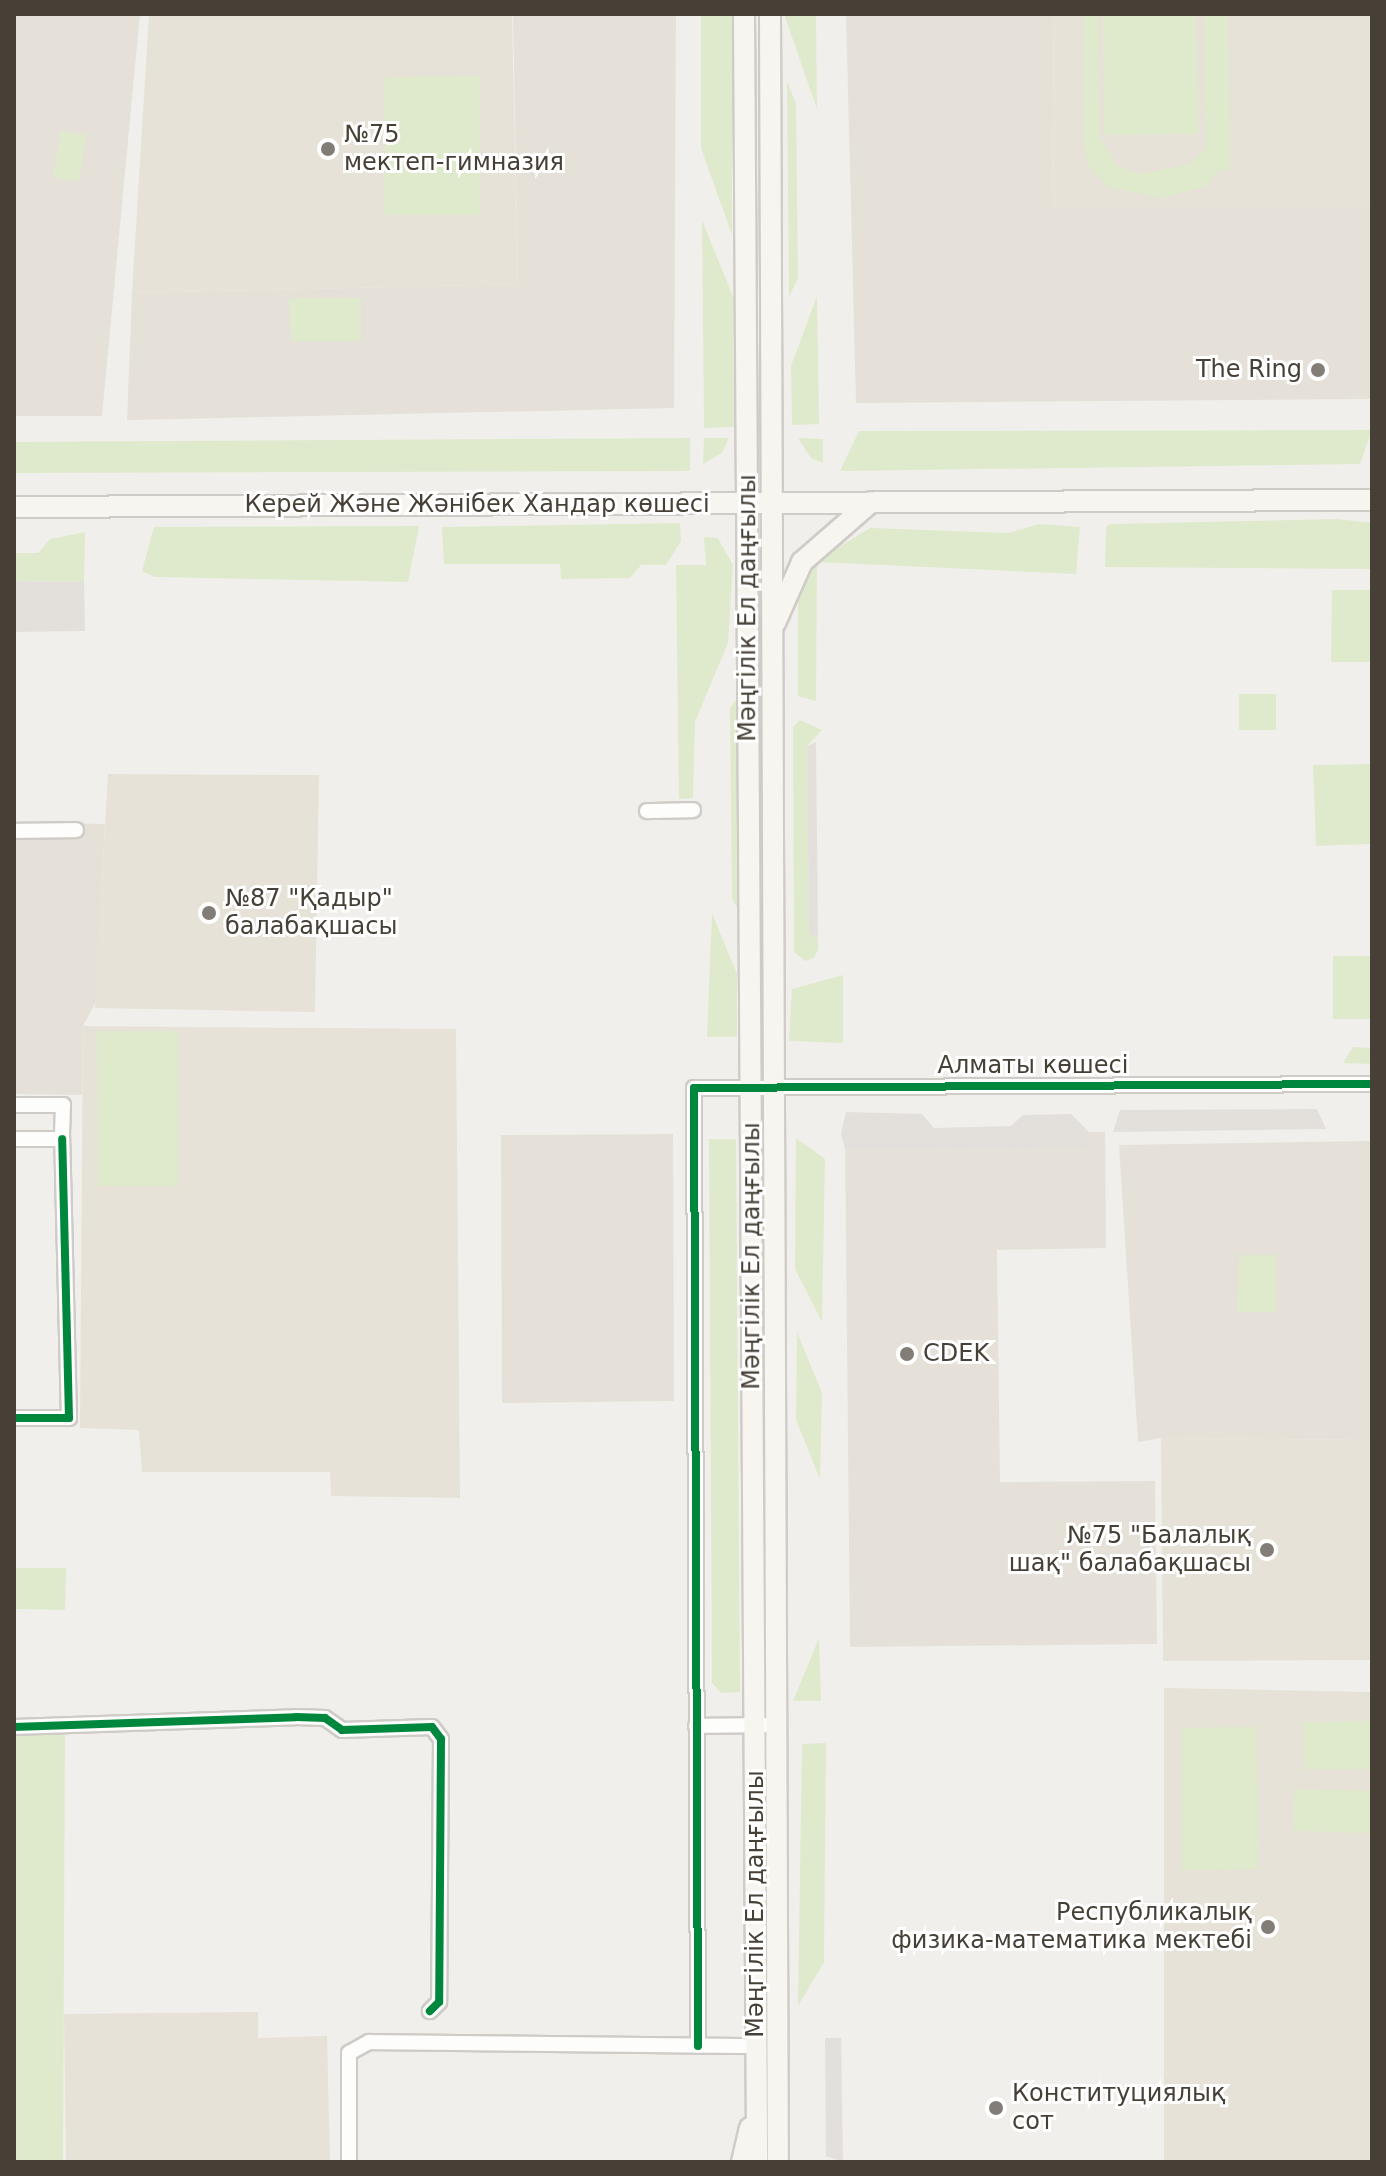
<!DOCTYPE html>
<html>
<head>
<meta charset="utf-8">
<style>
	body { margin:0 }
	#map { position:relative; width:1386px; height:2176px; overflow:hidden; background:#f1efeb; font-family:"DejaVu Sans",sans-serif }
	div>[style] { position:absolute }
	.residential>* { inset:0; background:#e5e1d9 }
	.education>* { inset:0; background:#e7e2d7 }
	.green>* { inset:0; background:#dfeacc }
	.parking>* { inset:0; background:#e3e0dc }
	.roads { filter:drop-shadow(2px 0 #cfccc8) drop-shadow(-2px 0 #cfccc8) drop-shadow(0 2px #cfccc8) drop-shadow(0 -2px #cfccc8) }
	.street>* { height:14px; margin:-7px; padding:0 7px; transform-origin:7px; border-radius:7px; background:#fdfdfc }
	.secondary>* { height:20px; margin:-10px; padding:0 10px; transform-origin:10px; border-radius:10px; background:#f7f5ef }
	.cycleway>* { height:8px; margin:-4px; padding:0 4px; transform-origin:4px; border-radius:4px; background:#00873e }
	.dots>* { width:22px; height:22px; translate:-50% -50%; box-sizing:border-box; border:4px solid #fff; border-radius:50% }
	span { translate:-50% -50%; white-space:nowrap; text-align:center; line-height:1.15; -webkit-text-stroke:6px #fff; paint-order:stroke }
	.poi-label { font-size:24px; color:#474037 }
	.left { translate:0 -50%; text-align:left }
	.right { translate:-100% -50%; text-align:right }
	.street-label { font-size:24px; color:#474037 }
	.frame { position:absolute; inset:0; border:16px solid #474037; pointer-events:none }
</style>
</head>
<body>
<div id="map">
	<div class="residential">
		<div style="clip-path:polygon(14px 14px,140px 14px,102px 416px,14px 416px)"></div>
		<div style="clip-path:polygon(513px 14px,676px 14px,674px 408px,127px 420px,132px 293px,518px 284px)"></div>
		<div style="clip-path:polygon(846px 14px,1054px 14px,1052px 207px,1372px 207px,1372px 399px,856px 403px)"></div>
		<div style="clip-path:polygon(14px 822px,105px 824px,96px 1002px,83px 1026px,82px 1095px,14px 1094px)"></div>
		<div style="clip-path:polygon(1105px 1132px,1106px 1248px,997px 1250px,1000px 1482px,1155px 1481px,1157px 1644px,850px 1647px,845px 1135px)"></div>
		<div style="clip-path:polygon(673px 1134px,674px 1401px,502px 1403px,501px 1135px)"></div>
		<div style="clip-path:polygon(1372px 1141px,1372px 1440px,1161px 1438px,1138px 1442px,1119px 1145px)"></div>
	</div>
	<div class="education">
		<div style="clip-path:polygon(149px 14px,512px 14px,518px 284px,132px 293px)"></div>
		<div style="clip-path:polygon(1054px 14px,1372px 14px,1372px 207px,1052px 207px)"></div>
		<div style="clip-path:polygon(108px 774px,319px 775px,315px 1012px,95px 1008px)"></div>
		<div style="clip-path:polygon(83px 1026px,456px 1029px,460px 1498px,331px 1496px,330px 1472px,142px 1472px,139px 1430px,80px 1428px)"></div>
		<div style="clip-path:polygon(1161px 1438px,1372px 1440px,1372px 1660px,1163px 1661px)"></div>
		<div style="clip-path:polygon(1164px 1688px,1372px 1692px,1372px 2162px,1164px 2162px)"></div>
		<div style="clip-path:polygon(258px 2012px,258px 2038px,327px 2036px,330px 2162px,66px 2162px,64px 2014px)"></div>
	</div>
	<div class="green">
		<div style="clip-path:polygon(701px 14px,732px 14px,732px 235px,701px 148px)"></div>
		<div style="clip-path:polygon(785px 14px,816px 14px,817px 109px,785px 17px)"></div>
		<div style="clip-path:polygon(1083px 14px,1098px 14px,1099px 137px,1117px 166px,1139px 174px,1190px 164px,1206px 147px,1204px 14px,1228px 14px,1230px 170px,1219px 170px,1207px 186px,1161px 198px,1108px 187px,1088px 166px,1083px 137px)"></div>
		<div style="clip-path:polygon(1103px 14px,1196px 14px,1198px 134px,1105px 135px)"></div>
		<div style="clip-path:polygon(480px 76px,480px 215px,385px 215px,385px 77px)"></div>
		<div style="clip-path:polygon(787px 81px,796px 104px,798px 278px,789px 297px)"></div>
		<div style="clip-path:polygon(61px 131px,86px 135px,79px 181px,53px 177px)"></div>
		<div style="clip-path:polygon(702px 220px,734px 299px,734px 427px,704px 428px)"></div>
		<div style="clip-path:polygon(817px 296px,819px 424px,792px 425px,791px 366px)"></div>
		<div style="clip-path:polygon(289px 298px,361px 298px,361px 341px,291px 341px)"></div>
		<div style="clip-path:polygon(1372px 430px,1360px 464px,840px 471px,859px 431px)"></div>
		<div style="clip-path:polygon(690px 438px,690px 471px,14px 473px,14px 442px)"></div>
		<div style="clip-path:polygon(704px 438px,729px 438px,722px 453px,703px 464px)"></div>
		<div style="clip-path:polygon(798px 438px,823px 439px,823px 463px,811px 458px)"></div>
		<div style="clip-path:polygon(1337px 519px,1372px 523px,1372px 569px,1105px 567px,1106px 527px,1110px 524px)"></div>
		<div style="clip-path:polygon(680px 523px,681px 541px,666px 565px,641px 565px,630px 578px,561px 579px,560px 564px,444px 564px,442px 527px)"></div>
		<div style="clip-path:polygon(1039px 524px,1080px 527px,1076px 574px,817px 562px,816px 701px,798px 696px,798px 582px,809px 565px,870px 528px,1008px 533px)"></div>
		<div style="clip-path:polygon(419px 526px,408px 582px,155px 577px,142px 571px,154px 527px)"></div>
		<div style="clip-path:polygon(85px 532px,84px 582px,14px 581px,14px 553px,38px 553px,50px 539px)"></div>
		<div style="clip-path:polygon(704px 537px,718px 538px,733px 565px,728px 643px,695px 722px,693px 798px,679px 799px,676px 565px,706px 565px)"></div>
		<div style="clip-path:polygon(1332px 590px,1372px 590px,1372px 662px,1331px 662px)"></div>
		<div style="clip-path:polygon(1239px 694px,1276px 694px,1276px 730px,1239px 730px)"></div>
		<div style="clip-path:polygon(737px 698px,739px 911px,732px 899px,730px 708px)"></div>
		<div style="clip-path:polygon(800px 720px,822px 730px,807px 746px,809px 932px,818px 939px,818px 949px,814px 958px,805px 961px,794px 952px,793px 727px)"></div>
		<div style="clip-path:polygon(1372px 764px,1372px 844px,1316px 846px,1313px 765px)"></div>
		<div style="clip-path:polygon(712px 913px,737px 974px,737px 1037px,707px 1037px)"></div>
		<div style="clip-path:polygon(1333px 956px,1372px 956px,1372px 1019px,1333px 1019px)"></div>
		<div style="clip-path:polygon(843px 975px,843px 1043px,789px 1041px,792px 989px)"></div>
		<div style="clip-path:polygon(97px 1031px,178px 1031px,178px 1186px,98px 1186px)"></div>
		<div style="clip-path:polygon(1353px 1047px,1372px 1048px,1372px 1064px,1343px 1063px)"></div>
		<div style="clip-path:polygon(796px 1138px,825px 1159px,822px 1322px,795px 1269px)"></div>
		<div style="clip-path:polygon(709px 1139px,736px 1139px,740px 1692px,721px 1693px,712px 1683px)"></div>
		<div style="clip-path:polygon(1239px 1255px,1276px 1255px,1276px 1312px,1238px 1312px)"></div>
		<div style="clip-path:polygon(797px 1332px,822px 1393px,820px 1479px,796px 1420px)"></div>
		<div style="clip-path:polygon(14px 1568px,66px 1568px,65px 1610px,14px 1609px)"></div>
		<div style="clip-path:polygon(819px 1638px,821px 1701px,793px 1701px)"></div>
		<div style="clip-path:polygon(1370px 1721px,1370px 1769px,1304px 1769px,1303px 1722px)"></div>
		<div style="clip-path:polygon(1257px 1727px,1258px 1869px,1182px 1870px,1182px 1728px)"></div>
		<div style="clip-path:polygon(65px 1732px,63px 2162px,14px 2162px,14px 1734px)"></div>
		<div style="clip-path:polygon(826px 1743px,824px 1962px,798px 2006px,802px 1744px)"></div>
		<div style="clip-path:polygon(1294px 1789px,1372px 1791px,1371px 1833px,1293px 1831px)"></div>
	</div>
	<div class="parking">
		<div style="clip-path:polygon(14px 581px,84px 582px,85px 631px,14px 632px)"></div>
		<div style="clip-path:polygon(816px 742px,818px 939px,809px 933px,807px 746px)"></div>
		<div style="clip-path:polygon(1317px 1109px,1326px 1129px,1113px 1132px,1120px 1110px)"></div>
		<div style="clip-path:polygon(846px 1112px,922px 1114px,934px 1128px,1011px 1126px,1023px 1115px,1071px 1114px,1089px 1132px,1091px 1148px,845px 1149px,841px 1134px)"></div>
		<div style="clip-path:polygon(825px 2038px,841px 2038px,843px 2162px,826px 2156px)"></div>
	</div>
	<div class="roads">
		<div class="street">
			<div style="left:647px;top:811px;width:46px;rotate:-1.2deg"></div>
			<div style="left:14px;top:831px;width:62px;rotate:-0.9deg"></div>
			<div style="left:14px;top:1105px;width:49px"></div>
			<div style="left:63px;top:1105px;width:34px;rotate:92deg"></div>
			<div style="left:62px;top:1139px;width:48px;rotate:180deg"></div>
			<div style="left:14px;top:1418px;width:55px"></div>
			<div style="left:69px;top:1418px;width:279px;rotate:-91.4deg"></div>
			<div style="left:696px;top:1726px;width:68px;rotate:-0.8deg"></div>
			<div style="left:14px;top:1727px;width:282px;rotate:-2deg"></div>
			<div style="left:296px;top:1717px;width:29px;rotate:2deg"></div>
			<div style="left:325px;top:1718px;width:21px;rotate:35deg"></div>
			<div style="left:342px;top:1730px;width:90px;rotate:-1.9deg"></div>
			<div style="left:432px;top:1727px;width:15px;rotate:53deg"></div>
			<div style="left:441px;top:1739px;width:263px;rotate:90.4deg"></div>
			<div style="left:439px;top:2002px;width:13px;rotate:135deg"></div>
			<div style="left:698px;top:2046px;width:958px;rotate:-90.24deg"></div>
			<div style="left:694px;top:1088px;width:678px;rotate:-0.34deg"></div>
			<div style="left:349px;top:2162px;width:109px;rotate:-90deg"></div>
			<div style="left:349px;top:2053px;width:23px;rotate:-29deg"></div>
			<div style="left:369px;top:2042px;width:387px;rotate:0.6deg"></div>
		</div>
		<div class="secondary">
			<div style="left:744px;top:14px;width:2148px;rotate:89.65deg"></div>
			<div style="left:770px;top:14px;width:2148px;rotate:89.79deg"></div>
			<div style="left:14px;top:507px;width:1358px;rotate:-0.3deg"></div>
			<div style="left:775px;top:623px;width:67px;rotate:-66.1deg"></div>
			<div style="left:802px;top:562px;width:91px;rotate:-41deg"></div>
			<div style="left:742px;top:2162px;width:35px;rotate:-77deg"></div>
		</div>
	</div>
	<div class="cycleway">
		<div style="left:14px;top:1418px;width:55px"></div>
		<div style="left:69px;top:1418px;width:279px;rotate:-91.4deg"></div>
		<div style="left:14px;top:1727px;width:282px;rotate:-2deg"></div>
		<div style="left:296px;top:1717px;width:29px;rotate:2deg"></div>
		<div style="left:325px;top:1718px;width:21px;rotate:35deg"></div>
		<div style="left:342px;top:1730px;width:90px;rotate:-1.9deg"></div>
		<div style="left:432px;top:1727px;width:15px;rotate:53deg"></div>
		<div style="left:441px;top:1739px;width:263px;rotate:90.4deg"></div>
		<div style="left:439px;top:2002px;width:13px;rotate:135deg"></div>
		<div style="left:698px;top:2046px;width:958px;rotate:-90.24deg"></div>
		<div style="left:694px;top:1088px;width:678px;rotate:-0.34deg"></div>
	</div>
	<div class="dots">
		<div style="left:328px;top:149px;background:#827d76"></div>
		<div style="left:1318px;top:370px;background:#827d76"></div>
		<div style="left:209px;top:913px;background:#827d76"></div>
		<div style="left:907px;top:1354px;background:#827d76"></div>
		<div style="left:1267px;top:1550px;background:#827d76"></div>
		<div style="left:1268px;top:1927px;background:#827d76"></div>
		<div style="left:996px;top:2108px;background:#827d76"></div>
	</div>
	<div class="poi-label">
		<span class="left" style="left:344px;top:149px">№75<br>мектеп-гимназия</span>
		<span class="right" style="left:1302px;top:370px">The Ring</span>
		<span class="left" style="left:225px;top:913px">№87 "Қадыр"<br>балабақшасы</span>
		<span class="left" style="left:923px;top:1354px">CDEK</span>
		<span class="right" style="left:1251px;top:1550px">№75 "Балалық<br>шақ" балабақшасы</span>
		<span class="right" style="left:1252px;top:1927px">Республикалық<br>физика-математика мектебі</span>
		<span class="left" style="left:1012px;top:2108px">Конституциялық<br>сот</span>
	</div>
	<div class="street-label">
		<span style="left:477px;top:505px">Керей Және Жәнібек Хандар көшесі</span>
		<span style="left:748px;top:608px;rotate:-90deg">Мәңгілік Ел даңғылы</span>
		<span style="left:1033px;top:1066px">Алматы көшесі</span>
		<span style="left:752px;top:1256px;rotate:-90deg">Мәңгілік Ел даңғылы</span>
		<span style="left:756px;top:1904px;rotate:-90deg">Мәңгілік Ел даңғылы</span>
	</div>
	<div class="frame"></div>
</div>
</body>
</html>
